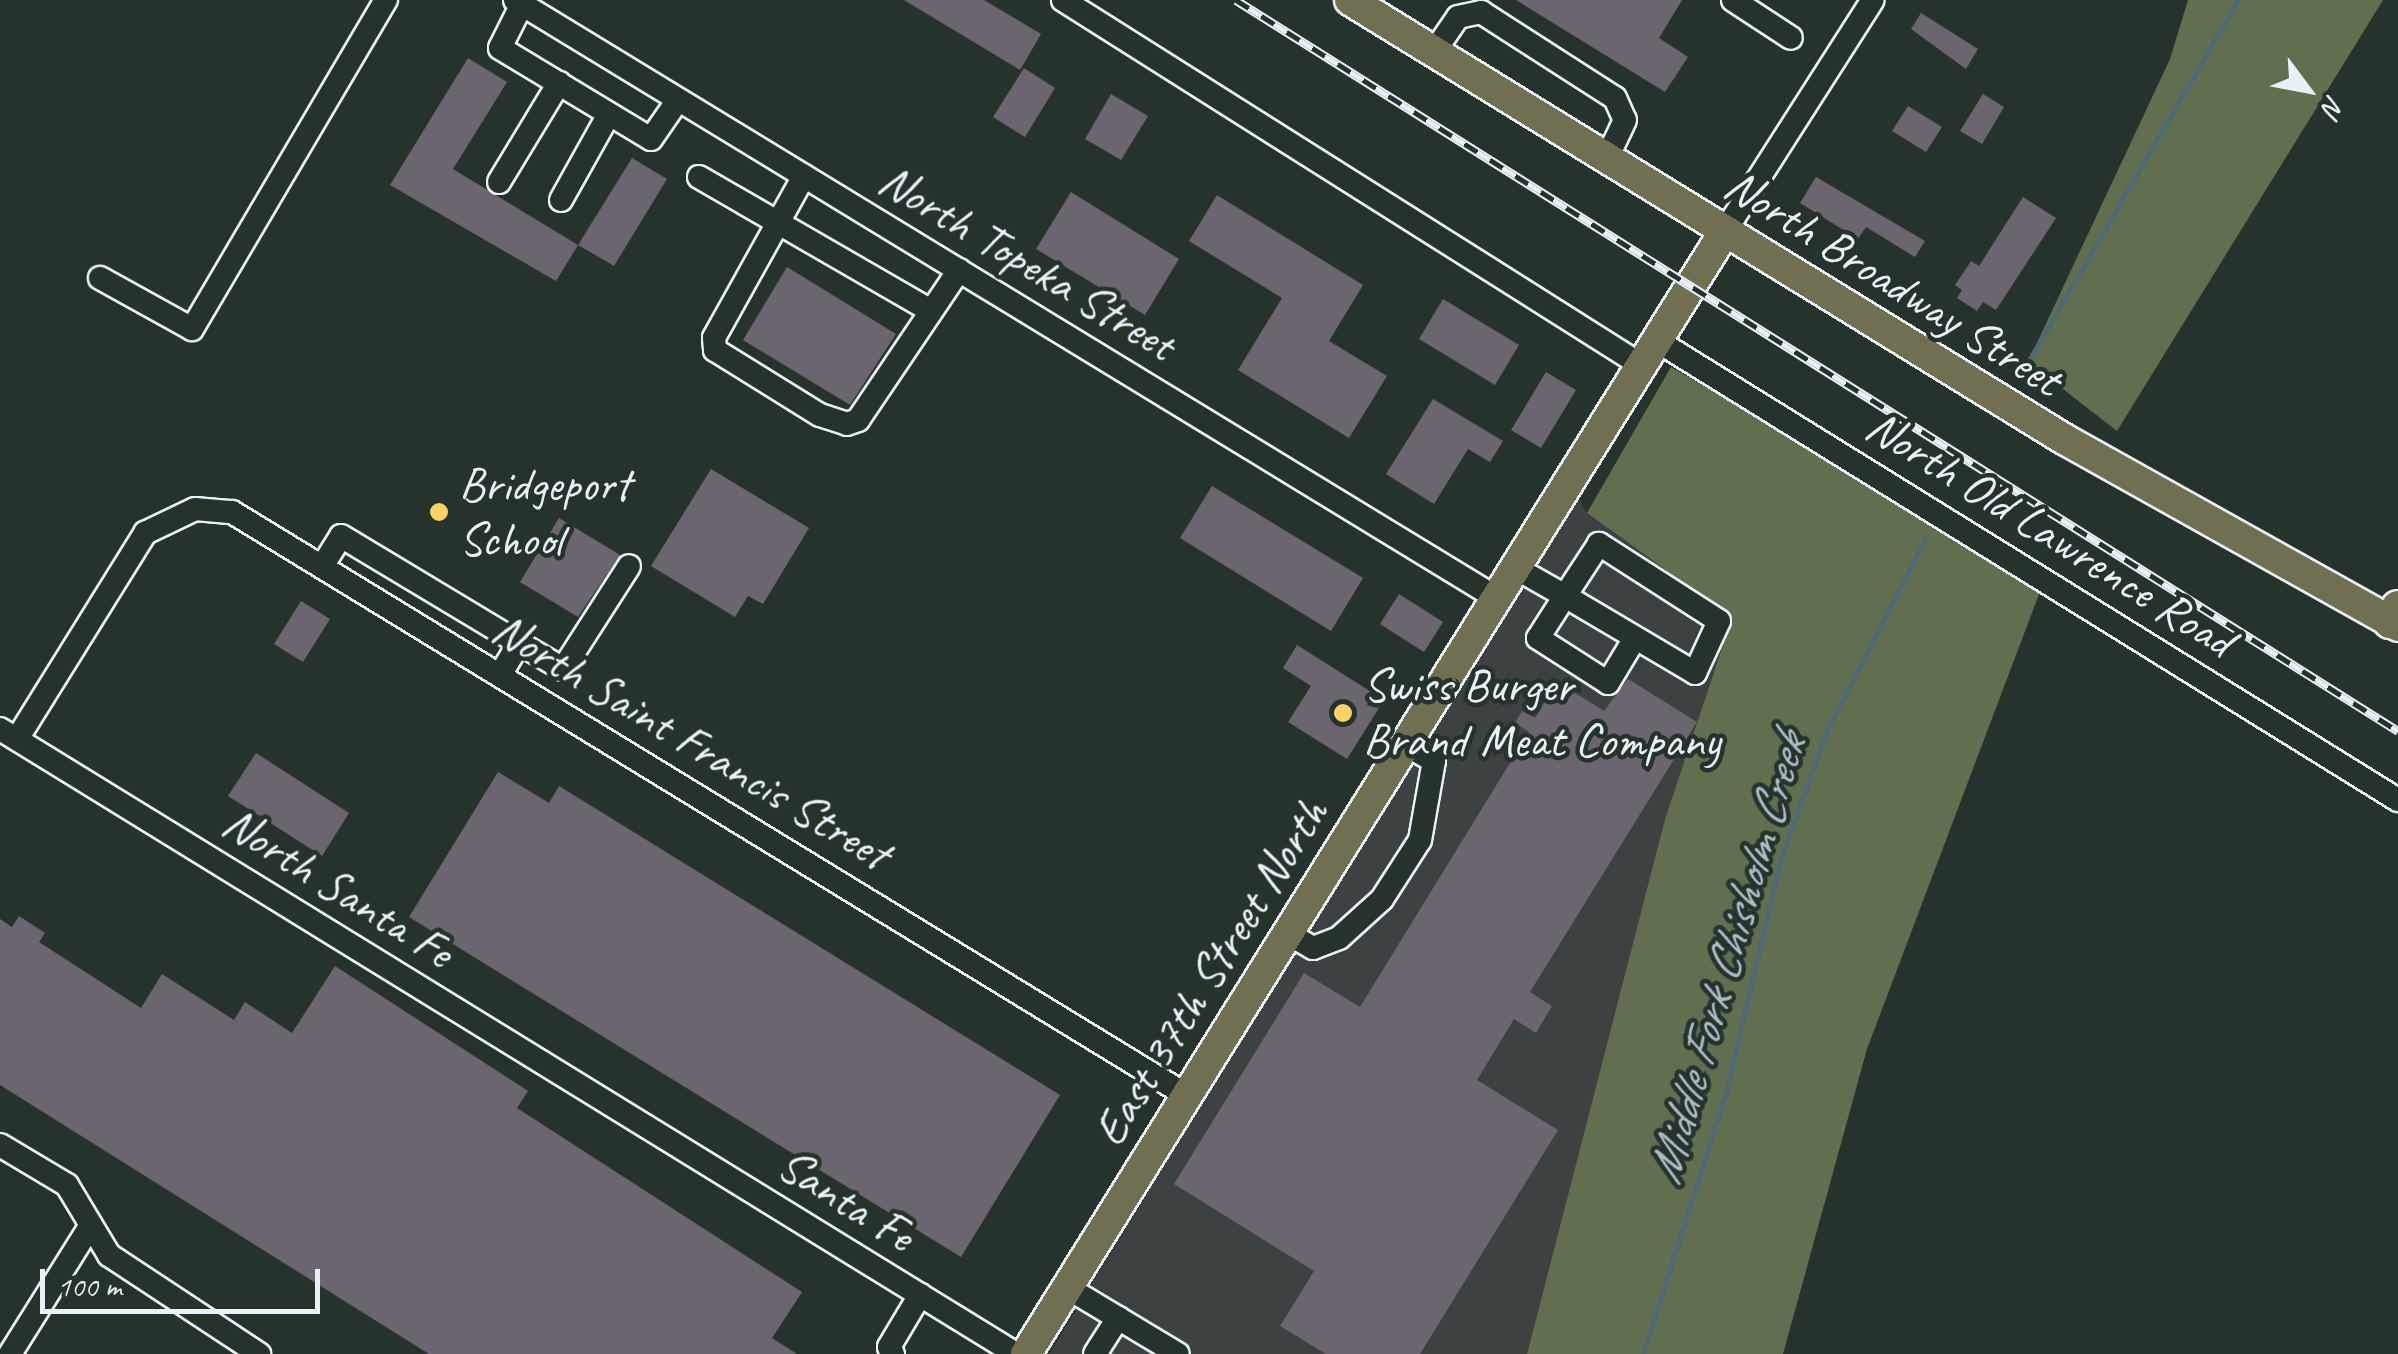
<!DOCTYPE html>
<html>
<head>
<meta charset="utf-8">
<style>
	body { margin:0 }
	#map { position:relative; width:2398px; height:1354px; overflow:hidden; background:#26332d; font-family:Caveat,sans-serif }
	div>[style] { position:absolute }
	.built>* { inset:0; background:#3b4241 }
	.green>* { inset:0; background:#626e50 }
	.stream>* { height:5px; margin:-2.5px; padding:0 2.5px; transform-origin:2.5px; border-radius:2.5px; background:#4f6974 }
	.building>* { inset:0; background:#6b656f }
	.roads { filter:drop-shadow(2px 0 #e8f1f8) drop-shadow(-2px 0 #e8f1f8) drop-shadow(0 2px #e8f1f8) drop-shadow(0 -2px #e8f1f8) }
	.minor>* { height:22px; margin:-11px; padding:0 11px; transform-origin:11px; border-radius:11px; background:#26332d }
	.major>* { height:30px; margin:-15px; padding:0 15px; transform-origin:15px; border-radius:15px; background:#716f52 }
	.highway>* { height:32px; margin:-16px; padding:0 16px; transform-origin:16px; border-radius:16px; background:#716f52 }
	.rail>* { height:9px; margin-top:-4.5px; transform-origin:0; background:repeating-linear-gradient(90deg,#26332d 0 15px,#e8f1f8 0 30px); box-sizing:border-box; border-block:2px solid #e8f1f8 }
	.dots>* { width:28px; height:28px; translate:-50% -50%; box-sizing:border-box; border:5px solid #26332d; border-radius:50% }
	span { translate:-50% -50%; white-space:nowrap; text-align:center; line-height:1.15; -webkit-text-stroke:9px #26332d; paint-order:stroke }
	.street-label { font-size:48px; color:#e8f1f8 }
	.poi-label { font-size:48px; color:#e8f1f8 }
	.left { translate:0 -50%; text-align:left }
	.water-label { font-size:50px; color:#abbbc3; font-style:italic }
	.north { position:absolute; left:2258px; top:40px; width:100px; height:100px; -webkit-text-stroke:8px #26332d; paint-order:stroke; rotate:122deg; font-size:28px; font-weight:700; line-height:40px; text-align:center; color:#e8f1f8 }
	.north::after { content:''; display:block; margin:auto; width:35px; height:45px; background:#e8f1f8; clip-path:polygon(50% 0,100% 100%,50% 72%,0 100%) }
	.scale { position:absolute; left:40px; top:1269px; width:280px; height:45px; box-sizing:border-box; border:5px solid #e8f1f8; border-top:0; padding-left:12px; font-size:30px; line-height:35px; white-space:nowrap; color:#e8f1f8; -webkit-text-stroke:8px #26332d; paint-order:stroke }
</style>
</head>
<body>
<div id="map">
	<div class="built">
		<div style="clip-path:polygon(1576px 493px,1587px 513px,1666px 570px,1726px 636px,1665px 819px,1527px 1354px,1049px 1354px)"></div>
	</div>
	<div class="green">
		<div style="clip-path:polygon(2188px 0,2383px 0,2117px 431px,2028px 362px,2170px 59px)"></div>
		<div style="clip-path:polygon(1671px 367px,2044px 581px,1867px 1049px,1783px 1354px,1527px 1354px,1665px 819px,1726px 636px,1666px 570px,1587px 513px)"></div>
	</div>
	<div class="stream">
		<div style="left:2028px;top:362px;width:419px;rotate:-59.9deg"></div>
		<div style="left:1643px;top:1354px;width:275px;rotate:-72.4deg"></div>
		<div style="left:1726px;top:1092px;width:237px;rotate:-76.8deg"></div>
		<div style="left:1780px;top:861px;width:139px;rotate:-70.3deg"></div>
		<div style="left:1827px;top:730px;width:215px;rotate:-62.8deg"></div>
	</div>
	<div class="building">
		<div style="clip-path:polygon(904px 0,984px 0,1041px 34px,1020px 70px)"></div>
		<div style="clip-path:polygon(1516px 0,1682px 0,1659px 38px,1688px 57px,1665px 92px)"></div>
		<div style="clip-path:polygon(1921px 13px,1978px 49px,1966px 69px,1911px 29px)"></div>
		<div style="clip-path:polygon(468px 58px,507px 82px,453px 169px,578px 245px,556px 281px,390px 185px)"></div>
		<div style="clip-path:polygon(1024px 68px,1055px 88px,1025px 137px,993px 117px)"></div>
		<div style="clip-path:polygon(1111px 94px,1148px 116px,1121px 160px,1085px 139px)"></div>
		<div style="clip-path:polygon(1983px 94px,2004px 107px,1982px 144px,1960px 131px)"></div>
		<div style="clip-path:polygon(1908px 106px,1942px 127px,1926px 152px,1892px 131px)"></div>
		<div style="clip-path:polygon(632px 158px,667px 179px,614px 266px,578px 245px)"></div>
		<div style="clip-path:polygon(1816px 177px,1925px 241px,1915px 257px,1866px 227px,1858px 239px,1800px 203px)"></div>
		<div style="clip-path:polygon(1071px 192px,1179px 259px,1145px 315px,1036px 249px)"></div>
		<div style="clip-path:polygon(1217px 195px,1363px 285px,1329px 341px,1387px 376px,1349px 438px,1238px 370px,1282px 298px,1189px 241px)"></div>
		<div style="clip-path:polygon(2023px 197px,2056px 218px,1996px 310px,1983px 302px,1977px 311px,1957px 298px,1962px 290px,1955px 285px,1971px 261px,1979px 266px)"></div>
		<div style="clip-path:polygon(787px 267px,896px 334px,850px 405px,743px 340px)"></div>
		<div style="clip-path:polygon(1443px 299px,1519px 345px,1495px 385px,1419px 339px)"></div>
		<div style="clip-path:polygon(1546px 372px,1576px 390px,1541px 448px,1511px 430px)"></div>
		<div style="clip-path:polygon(1433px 399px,1503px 441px,1490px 462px,1468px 449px,1434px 504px,1386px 474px)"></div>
		<div style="clip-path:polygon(711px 469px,809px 528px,763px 604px,748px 596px,735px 617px,651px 566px)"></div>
		<div style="clip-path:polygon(1212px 486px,1363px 578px,1331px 631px,1180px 538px)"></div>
		<div style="clip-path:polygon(559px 518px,620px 555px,578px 617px,520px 582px)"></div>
		<div style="clip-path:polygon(1399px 594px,1443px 622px,1424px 652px,1380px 624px)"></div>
		<div style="clip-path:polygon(301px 601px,330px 619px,303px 662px,274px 644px)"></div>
		<div style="clip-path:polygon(1297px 645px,1384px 700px,1347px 759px,1288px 722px,1311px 686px,1283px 668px)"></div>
		<div style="clip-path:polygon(1628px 679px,1697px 722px,1530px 992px,1552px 1006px,1536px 1033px,1514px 1019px,1477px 1080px,1558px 1130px,1420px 1354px,1326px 1354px,1280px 1326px,1314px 1271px,1174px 1184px,1304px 973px,1360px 1007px,1529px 732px,1515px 723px,1522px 711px,1535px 718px,1557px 682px,1604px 711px)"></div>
		<div style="clip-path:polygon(256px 753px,349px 813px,322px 856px,228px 796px)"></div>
		<div style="clip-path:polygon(498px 772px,549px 803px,559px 786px,1060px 1095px,961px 1257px,409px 917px)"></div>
		<div style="clip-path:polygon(19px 916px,45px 933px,39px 942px,141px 1008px,162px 974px,234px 1020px,245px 1002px,292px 1033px,335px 966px,528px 1091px,517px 1108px,802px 1292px,772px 1338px,797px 1354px,429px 1354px,0 1085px,0 919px,12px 927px)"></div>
	</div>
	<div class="roads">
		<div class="minor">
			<div style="left:515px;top:0;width:1148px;rotate:31.35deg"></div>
			<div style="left:1063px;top:0;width:684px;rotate:32.27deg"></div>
			<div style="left:1733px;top:0;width:69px;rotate:33.2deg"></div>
			<div style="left:522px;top:4px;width:49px;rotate:116.6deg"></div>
			<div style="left:500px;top:48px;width:176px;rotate:31.1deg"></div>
			<div style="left:651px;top:139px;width:47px;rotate:-55.3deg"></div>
			<div style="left:1434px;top:52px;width:42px;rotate:-55.6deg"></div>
			<div style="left:1458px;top:17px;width:24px;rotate:-12deg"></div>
			<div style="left:1481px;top:12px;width:159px;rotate:32.7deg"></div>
			<div style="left:1615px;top:98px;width:24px;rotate:66deg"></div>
			<div style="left:1625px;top:120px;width:42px;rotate:115.3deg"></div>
			<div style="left:804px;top:176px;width:185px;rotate:119.1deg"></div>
			<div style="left:714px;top:338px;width:12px;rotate:85deg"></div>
			<div style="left:715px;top:350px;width:123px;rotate:31.8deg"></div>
			<div style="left:820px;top:415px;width:28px;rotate:18deg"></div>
			<div style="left:847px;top:424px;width:12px;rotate:-20deg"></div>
			<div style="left:858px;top:420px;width:181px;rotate:-56deg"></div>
			<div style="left:699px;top:177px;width:268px;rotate:30deg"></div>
			<div style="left:499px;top:182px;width:116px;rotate:-58.8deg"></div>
			<div style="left:561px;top:200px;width:98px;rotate:-60.8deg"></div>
			<div style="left:1725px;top:231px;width:274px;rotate:-57.4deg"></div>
			<div style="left:100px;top:278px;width:105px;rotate:29deg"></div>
			<div style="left:192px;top:329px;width:382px;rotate:-59.5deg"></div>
			<div style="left:1656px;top:340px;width:873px;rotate:31.8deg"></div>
			<div style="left:323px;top:565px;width:34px;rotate:-58deg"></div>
			<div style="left:341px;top:536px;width:208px;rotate:31deg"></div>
			<div style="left:1514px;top:567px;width:59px;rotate:29.6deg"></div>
			<div style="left:1565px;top:596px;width:151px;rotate:30.6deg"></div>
			<div style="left:1695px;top:673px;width:57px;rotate:-65.2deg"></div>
			<div style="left:1719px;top:621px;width:143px;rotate:-147.3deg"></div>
			<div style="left:1599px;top:544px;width:62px;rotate:123.2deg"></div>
			<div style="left:1565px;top:596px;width:50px;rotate:122.7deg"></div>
			<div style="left:1538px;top:638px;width:83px;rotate:32.7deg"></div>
			<div style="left:1608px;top:683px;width:52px;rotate:-59deg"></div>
			<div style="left:500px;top:675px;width:37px;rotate:-59deg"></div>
			<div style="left:519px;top:643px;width:51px;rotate:30.6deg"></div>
			<div style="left:563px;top:669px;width:122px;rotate:-57.3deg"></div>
			<div style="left:0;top:729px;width:1193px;rotate:31.6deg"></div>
			<div style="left:17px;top:739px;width:243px;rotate:-58.1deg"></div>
			<div style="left:145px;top:533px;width:55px;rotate:-25.6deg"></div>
			<div style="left:195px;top:509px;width:37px;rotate:5deg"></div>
			<div style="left:232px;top:512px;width:1118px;rotate:31.43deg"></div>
			<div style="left:1287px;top:933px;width:30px;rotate:30deg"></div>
			<div style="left:1313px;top:948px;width:28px;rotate:-21deg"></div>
			<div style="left:1339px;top:938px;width:58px;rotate:-42.2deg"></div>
			<div style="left:1382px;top:899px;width:70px;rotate:-57.2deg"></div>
			<div style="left:1420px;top:840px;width:80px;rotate:-80deg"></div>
			<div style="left:1434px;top:761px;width:34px;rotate:-150deg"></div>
			<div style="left:0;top:1145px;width:78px;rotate:30.8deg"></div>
			<div style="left:67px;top:1185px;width:82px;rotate:59deg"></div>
			<div style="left:109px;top:1255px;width:180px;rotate:33.4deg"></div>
			<div style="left:1068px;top:1288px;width:128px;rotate:31deg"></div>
			<div style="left:10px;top:1354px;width:152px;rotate:-57.9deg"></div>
			<div style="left:893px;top:1354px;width:8px;rotate:-120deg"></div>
			<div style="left:889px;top:1347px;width:61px;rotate:-59.2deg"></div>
			<div style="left:1095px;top:1354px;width:43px;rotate:-57.4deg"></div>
		</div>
		<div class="major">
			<div style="left:1350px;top:0;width:838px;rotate:31.59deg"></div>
			<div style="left:2064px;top:439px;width:383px;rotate:29.2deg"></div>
			<div style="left:1026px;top:1354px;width:1323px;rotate:-58.1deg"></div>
		</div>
		<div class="highway">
			<div style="left:2390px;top:622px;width:17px;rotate:-62deg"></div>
		</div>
	</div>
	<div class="rail">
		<div style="left:1236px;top:0;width:1373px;rotate:32.17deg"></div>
	</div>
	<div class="dots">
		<div style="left:439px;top:512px;background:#ffd166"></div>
		<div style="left:1343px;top:713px;background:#ffd166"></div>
	</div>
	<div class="street-label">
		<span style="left:1027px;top:262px;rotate:31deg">North Topeka Street</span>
		<span style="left:1893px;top:282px;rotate:32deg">North Broadway Street</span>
		<span style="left:2050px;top:533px;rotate:32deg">North Old Lawrence Road</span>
		<span style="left:691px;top:741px;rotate:31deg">North Saint Francis Street</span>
		<span style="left:338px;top:887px;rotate:32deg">North Santa Fe</span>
		<span style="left:1210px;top:972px;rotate:-58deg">East 37th Street North</span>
		<span style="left:846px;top:1200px;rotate:32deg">Santa Fe</span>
	</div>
	<div class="poi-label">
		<span class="left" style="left:459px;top:512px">Bridgeport<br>School</span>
		<span class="left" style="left:1363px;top:713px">Swiss Burger<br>Brand Meat Company</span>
	</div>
	<div class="water-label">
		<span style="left:1726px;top:959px;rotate:-74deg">Middle Fork Chisholm Creek</span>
	</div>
	<div class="north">N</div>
	<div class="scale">100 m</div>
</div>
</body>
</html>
